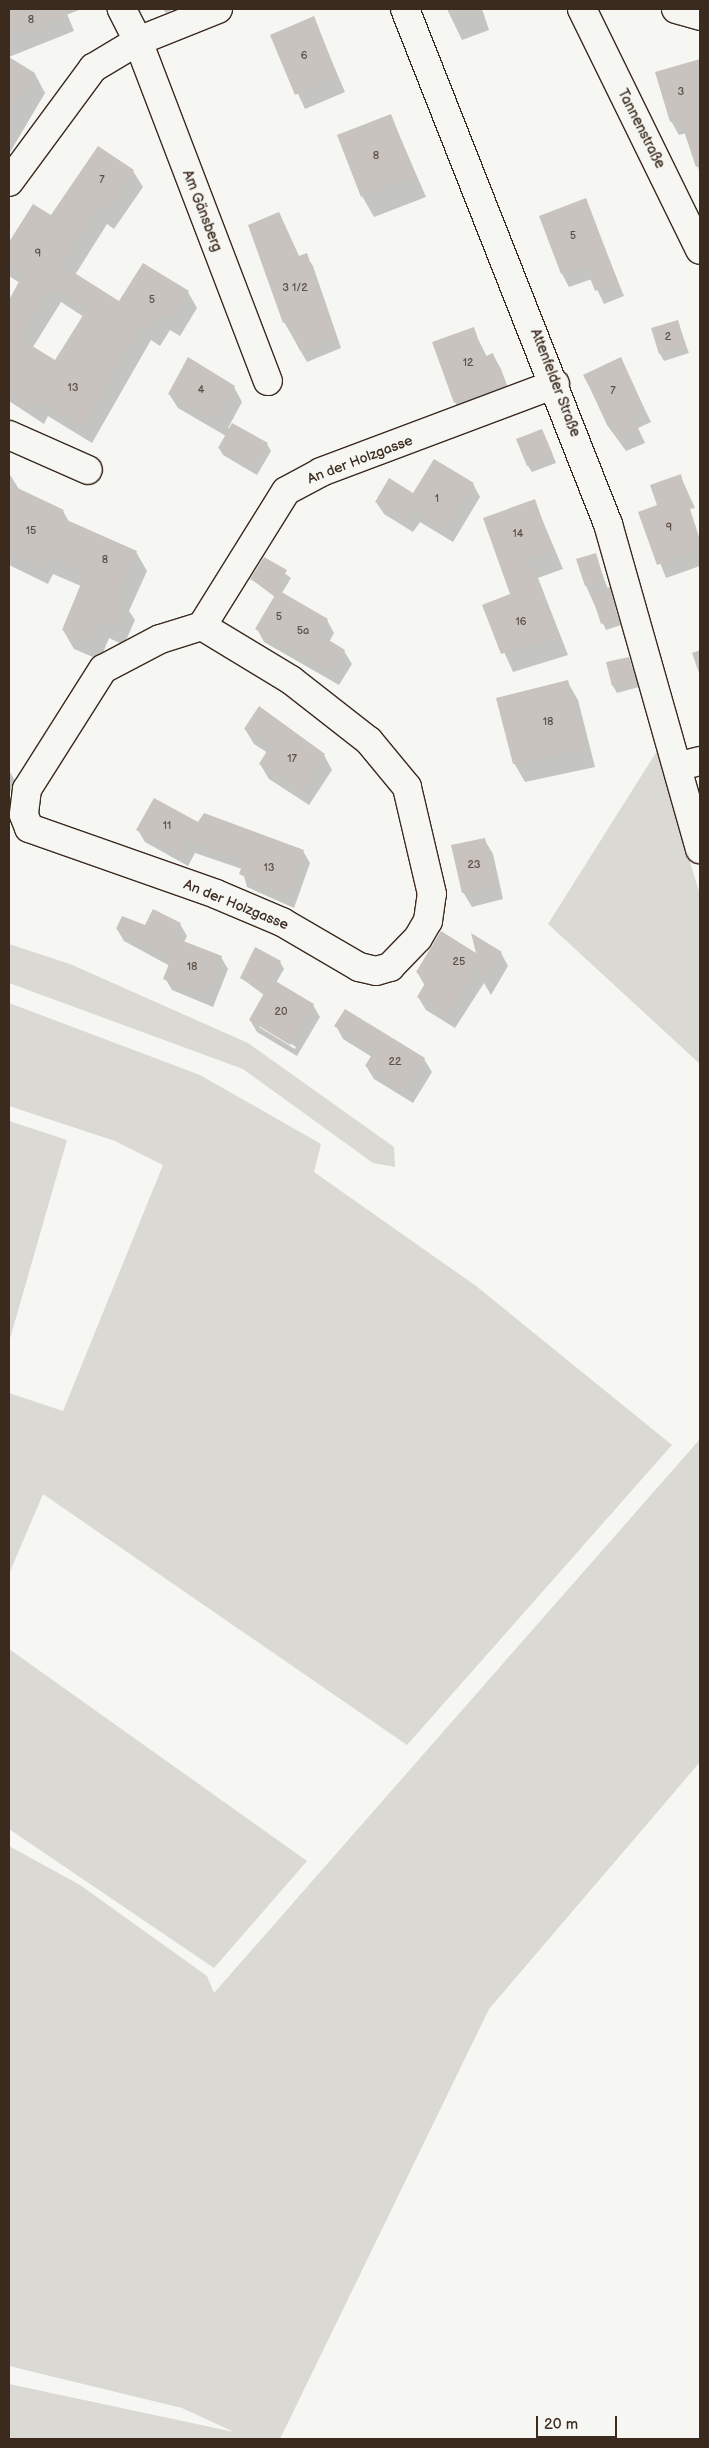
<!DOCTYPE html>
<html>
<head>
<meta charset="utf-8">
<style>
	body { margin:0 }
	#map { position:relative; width:709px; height:2448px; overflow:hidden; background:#f6f6f2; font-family:"Balsamiq Sans",sans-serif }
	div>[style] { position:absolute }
	.green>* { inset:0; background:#dad9d3 }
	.shadow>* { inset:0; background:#0003 }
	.building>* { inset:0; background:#c8c3be }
	.roads { filter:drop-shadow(1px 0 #3b2a1e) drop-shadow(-1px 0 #3b2a1e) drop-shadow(0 1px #3b2a1e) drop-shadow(0 -1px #3b2a1e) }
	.minor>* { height:28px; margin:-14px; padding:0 14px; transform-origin:14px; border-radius:14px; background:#f6f6f2 }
	.tertiary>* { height:28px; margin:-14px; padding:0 14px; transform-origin:14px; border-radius:14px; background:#f6f6f2 }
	span { translate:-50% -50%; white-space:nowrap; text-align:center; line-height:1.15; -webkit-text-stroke:4.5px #f6f6f2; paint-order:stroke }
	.number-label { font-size:11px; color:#5e5046 }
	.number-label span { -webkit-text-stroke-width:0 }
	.street-label { font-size:14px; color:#3b2a1e }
	.frame { position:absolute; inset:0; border:10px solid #3b2a1e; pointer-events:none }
	.scale { position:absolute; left:536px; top:2416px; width:81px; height:22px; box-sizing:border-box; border:2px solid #3b2a1e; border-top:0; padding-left:6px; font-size:15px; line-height:18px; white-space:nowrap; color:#3b2a1e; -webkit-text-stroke:4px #f6f6f2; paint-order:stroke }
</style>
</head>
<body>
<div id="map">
	<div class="green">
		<div style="clip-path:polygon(657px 751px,700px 895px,700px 1064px,548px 924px)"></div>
		<div style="clip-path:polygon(9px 944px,70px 964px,248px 1043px,394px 1147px,395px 1167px,373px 1163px,243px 1069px,9px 983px)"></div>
		<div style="clip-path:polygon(9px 1003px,200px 1075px,321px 1144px,314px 1172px,476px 1286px,672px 1445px,407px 1745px,43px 1494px,9px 1574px,9px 1393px,63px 1411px,163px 1165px,115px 1141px,9px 1106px)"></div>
		<div style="clip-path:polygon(9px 1121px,67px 1140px,9px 1342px)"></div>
		<div style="clip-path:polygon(700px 1439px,700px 1762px,489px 2009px,280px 2439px,9px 2439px,9px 2384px,234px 2432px,182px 2408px,9px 2366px,9px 1846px,80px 1885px,207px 1976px,214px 1993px)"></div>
		<div style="clip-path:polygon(9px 1649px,307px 1861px,214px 1968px,9px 1829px)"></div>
	</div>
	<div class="shadow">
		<div style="clip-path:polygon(9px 9px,65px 9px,74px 31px,9px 57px)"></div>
		<div style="clip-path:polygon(163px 9px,174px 9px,166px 13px)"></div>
		<div style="clip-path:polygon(447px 9px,482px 9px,489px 30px,462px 40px)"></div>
		<div style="clip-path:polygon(313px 18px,345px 92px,305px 109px,271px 35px)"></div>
		<div style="clip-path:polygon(9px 58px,35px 74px,45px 93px,9px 154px)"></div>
		<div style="clip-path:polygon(697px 61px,700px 67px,700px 173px,686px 133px,679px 135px,671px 121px)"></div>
		<div style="clip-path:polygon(391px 116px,426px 197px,374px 217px,362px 196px)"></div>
		<div style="clip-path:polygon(evenodd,133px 171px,143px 187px,114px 229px,107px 224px,75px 275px,119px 303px,188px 292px,197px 308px,180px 336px,170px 330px,160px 346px,151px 340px,92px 443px,48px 416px,44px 424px,9px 401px,9px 302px,20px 283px,9px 276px,9px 244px,33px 205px,52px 217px,133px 171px,61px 302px,84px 317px,56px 362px,33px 347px,61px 302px)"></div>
		<div style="clip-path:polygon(585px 200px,624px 296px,604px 304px,592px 279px,569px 287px,562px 274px)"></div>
		<div style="clip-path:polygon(279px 213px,299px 257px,306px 255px,313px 266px,341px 348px,307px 362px,284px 322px)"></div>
		<div style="clip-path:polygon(677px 321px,689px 353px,664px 361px,660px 354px)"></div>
		<div style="clip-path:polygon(473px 329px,487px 357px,493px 355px,501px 369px,512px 399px,463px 417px,455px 402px)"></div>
		<div style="clip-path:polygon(620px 359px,651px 422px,638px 428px,645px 443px,626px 451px,607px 425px,584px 375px)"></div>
		<div style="clip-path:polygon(234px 387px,242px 402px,228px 428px,267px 444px,271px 451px,257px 475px,223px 455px,219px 448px,226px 436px,178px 408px,169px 394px)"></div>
		<div style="clip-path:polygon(545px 437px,556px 463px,532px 472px,528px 466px)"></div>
		<div style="clip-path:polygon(9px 473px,20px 491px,63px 511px,69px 522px,136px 552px,147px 571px,129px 611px,135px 620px,124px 645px,109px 638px,100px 660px,74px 649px,63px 630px,81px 586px,53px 574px,48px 584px,9px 565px)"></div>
		<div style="clip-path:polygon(680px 475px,695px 508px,690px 509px,700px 540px,700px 566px,666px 578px,640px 512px,659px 506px)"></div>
		<div style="clip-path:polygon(473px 484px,480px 497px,453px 542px,420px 522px,413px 532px,384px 514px,376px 502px)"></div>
		<div style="clip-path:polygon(534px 500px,563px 569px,538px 578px,568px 655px,513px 672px,483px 605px,512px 594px)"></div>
		<div style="clip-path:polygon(595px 554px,621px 625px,606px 630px,586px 586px)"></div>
		<div style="clip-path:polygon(264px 558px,291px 578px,282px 593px,327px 620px,334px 633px,329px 642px,344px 651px,352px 664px,339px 685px,264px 642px,257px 629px,275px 597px,251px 579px)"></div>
		<div style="clip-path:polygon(700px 650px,700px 676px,692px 653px)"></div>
		<div style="clip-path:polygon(629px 658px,639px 687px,617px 693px,613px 686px)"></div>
		<div style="clip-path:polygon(567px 681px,578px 700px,595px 767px,525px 782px,514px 763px)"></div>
		<div style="clip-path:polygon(245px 729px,324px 755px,332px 770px,309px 805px,269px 779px,260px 764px,268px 753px,254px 744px)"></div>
		<div style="clip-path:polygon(9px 770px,15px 781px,9px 794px)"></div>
		<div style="clip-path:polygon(199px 824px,303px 851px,310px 863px,294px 908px,247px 887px,242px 869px,195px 853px,188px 866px,145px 842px,138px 830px)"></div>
		<div style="clip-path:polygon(484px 839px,493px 854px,503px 899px,472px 907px,463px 892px)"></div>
		<div style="clip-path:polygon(180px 924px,187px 936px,184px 942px,221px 957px,228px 969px,213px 1007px,172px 990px,165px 978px,170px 966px,124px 941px,117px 929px)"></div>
		<div style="clip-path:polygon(501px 953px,508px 966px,491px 995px,484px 983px,455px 1028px,426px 1010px,418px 997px,425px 986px,417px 972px)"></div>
		<div style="clip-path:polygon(evenodd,280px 962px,284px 969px,276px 983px,313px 1005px,320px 1017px,297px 1056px,257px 1032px,250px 1020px,264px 995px,241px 978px,280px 962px,259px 1024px,296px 1047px,295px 1049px,259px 1027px,259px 1024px)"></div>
		<div style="clip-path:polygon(336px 1026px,424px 1059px,432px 1072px,413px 1103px,374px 1079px,366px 1066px,372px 1057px,343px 1039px)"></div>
	</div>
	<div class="building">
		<div style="clip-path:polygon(9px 9px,79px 9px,79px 10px,9px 38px)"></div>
		<div style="clip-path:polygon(314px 16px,338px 77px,295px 95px,270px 35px)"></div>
		<div style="clip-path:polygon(9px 57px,35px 73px,9px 116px)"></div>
		<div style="clip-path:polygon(700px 59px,700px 166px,696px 167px,680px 119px,670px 122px,655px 72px)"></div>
		<div style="clip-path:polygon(391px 114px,415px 176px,361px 197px,337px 135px)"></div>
		<div style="clip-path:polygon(evenodd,98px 146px,134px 170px,105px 213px,97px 208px,62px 265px,119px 301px,143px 263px,189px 291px,171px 321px,161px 314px,151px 331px,141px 325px,83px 428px,38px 400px,34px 408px,9px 392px,9px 300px,22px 276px,9px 267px,9px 242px,33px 204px,51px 215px,98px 146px,51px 287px,87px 309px,55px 360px,19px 338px,51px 287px)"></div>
		<div style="clip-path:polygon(586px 198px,618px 282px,595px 291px,585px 265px,561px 274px,539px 216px)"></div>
		<div style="clip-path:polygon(279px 212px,299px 256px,307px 253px,336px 337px,300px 351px,287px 321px,283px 323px,248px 225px)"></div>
		<div style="clip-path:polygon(678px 320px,686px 346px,659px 354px,651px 328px)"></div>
		<div style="clip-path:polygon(474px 327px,484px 357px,493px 353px,505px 385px,454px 403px,432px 342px)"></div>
		<div style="clip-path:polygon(188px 357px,235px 386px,216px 421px,168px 394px)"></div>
		<div style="clip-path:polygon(621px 357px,644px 408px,632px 414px,638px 429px,617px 438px,583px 375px)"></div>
		<div style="clip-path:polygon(232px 423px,268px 443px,253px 468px,218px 448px)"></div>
		<div style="clip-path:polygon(542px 429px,553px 455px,527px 466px,516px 439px)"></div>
		<div style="clip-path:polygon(434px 459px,474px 483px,446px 530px,412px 510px,406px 520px,375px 502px,389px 478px,413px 493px)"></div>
		<div style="clip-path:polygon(681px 474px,700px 550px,657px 565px,638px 512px,657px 505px,650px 485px)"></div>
		<div style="clip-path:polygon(9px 484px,64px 510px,60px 517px,137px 551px,116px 597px,124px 600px,113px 626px,98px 620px,89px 641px,62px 630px,85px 574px,42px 555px,37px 566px,9px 552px)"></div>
		<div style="clip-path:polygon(535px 499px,553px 551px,529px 560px,558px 637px,501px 654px,482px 605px,510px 594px,483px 518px)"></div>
		<div style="clip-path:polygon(596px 553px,604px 580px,585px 586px,576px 559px)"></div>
		<div style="clip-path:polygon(264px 557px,287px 570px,274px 593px,250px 579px)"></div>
		<div style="clip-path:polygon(610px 587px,618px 618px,601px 624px,591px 593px)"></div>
		<div style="clip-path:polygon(278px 590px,328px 619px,319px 634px,345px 650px,332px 673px,255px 629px)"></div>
		<div style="clip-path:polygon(629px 657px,636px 680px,612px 686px,606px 662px)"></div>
		<div style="clip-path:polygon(568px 680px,586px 748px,513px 764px,496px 698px)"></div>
		<div style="clip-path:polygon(259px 706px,325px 754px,301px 791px,259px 764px,270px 746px,244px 729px)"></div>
		<div style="clip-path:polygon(154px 798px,198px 822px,204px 813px,304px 850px,287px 897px,239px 874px,244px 861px,188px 841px,180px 855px,136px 830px)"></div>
		<div style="clip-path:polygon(485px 838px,496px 885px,462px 893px,451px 845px)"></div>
		<div style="clip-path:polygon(153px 909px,181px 923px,173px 937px,222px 956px,206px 996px,163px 979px,171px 959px,116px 929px,122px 916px,145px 925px)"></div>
		<div style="clip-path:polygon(441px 931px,476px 953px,471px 933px,502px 952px,482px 983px,479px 966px,447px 1016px,417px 997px,427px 980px,416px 972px)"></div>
		<div style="clip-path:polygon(255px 947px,281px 961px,265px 991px,240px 978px)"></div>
		<div style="clip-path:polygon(272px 979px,314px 1004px,290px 1045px,249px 1020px)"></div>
		<div style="clip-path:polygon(345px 1009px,425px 1058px,405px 1091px,365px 1066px,374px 1051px,334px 1026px)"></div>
	</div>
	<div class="roads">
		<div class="minor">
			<div style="left:218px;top:9px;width:86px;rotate:158.2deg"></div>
			<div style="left:138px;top:41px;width:364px;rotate:69.1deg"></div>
			<div style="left:582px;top:9px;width:268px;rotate:63.9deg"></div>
			<div style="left:676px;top:9px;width:25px;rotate:16deg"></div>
			<div style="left:9px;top:182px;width:142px;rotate:-53.6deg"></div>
			<div style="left:93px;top:68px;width:52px;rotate:-31deg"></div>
			<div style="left:138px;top:41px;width:36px;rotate:-117deg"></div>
			<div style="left:9px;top:435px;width:86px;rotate:23.9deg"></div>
			<div style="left:202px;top:626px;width:44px;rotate:162.8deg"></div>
			<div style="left:160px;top:639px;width:64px;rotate:152.2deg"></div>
			<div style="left:103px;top:669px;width:142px;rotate:122.3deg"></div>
			<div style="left:27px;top:789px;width:26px;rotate:97deg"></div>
			<div style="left:24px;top:815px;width:14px;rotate:69deg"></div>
			<div style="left:29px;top:828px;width:198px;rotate:19.4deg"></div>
			<div style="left:216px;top:894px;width:72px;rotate:23deg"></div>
			<div style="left:282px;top:922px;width:89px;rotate:30.3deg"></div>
			<div style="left:359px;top:967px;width:17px;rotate:13deg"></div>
			<div style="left:376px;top:971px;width:15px;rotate:-16deg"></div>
			<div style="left:390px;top:967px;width:40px;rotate:-46deg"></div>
			<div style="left:418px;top:938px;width:20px;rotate:-60deg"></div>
			<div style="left:428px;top:921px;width:27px;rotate:-82deg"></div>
			<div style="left:432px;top:894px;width:110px;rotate:-103.2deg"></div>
			<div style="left:407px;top:787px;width:60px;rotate:-129.6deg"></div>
			<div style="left:369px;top:741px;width:99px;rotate:-142deg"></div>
			<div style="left:291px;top:680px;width:104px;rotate:-148.8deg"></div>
			<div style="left:202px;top:626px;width:159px;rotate:-58.1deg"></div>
			<div style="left:286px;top:491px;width:40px;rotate:-28deg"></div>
			<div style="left:321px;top:472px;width:250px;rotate:-20.6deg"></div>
			<div style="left:680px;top:766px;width:21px;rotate:-14deg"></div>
		</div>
		<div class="tertiary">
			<div style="left:405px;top:9px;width:554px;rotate:68.49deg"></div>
			<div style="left:608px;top:524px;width:338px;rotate:74.2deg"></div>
		</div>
	</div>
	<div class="number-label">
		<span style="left:31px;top:20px">8</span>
		<span style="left:304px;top:56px">6</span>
		<span style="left:681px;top:92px">3</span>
		<span style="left:376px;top:156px">8</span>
		<span style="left:102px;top:180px">7</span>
		<span style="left:573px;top:236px">5</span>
		<span style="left:38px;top:254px">9</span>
		<span style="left:295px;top:288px">3 1/2</span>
		<span style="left:152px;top:300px">5</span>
		<span style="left:668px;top:337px">2</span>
		<span style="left:468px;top:363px">12</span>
		<span style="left:73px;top:388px">13</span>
		<span style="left:201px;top:390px">4</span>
		<span style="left:613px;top:391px">7</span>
		<span style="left:437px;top:499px">1</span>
		<span style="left:669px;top:528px">9</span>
		<span style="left:31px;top:531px">15</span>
		<span style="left:518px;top:534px">14</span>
		<span style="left:105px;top:560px">8</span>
		<span style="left:279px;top:617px">5</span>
		<span style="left:521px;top:622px">16</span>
		<span style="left:303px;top:631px">5a</span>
		<span style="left:548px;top:722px">18</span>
		<span style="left:292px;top:759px">17</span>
		<span style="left:167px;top:826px">11</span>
		<span style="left:474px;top:865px">23</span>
		<span style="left:269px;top:868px">13</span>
		<span style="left:459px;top:962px">25</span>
		<span style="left:192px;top:967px">18</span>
		<span style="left:281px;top:1012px">20</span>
		<span style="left:395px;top:1062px">22</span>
	</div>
	<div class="street-label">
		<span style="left:641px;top:129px;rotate:63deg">Tannenstraße</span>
		<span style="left:202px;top:211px;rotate:69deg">Am Gänsberg</span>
		<span style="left:555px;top:383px;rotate:69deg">Attenfelder Straße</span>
		<span style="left:360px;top:460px;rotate:-21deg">An der Holzgasse</span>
		<span style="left:236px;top:905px;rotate:22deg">An der Holzgasse</span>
	</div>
	<div class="frame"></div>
	<div class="scale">20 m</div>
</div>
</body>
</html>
